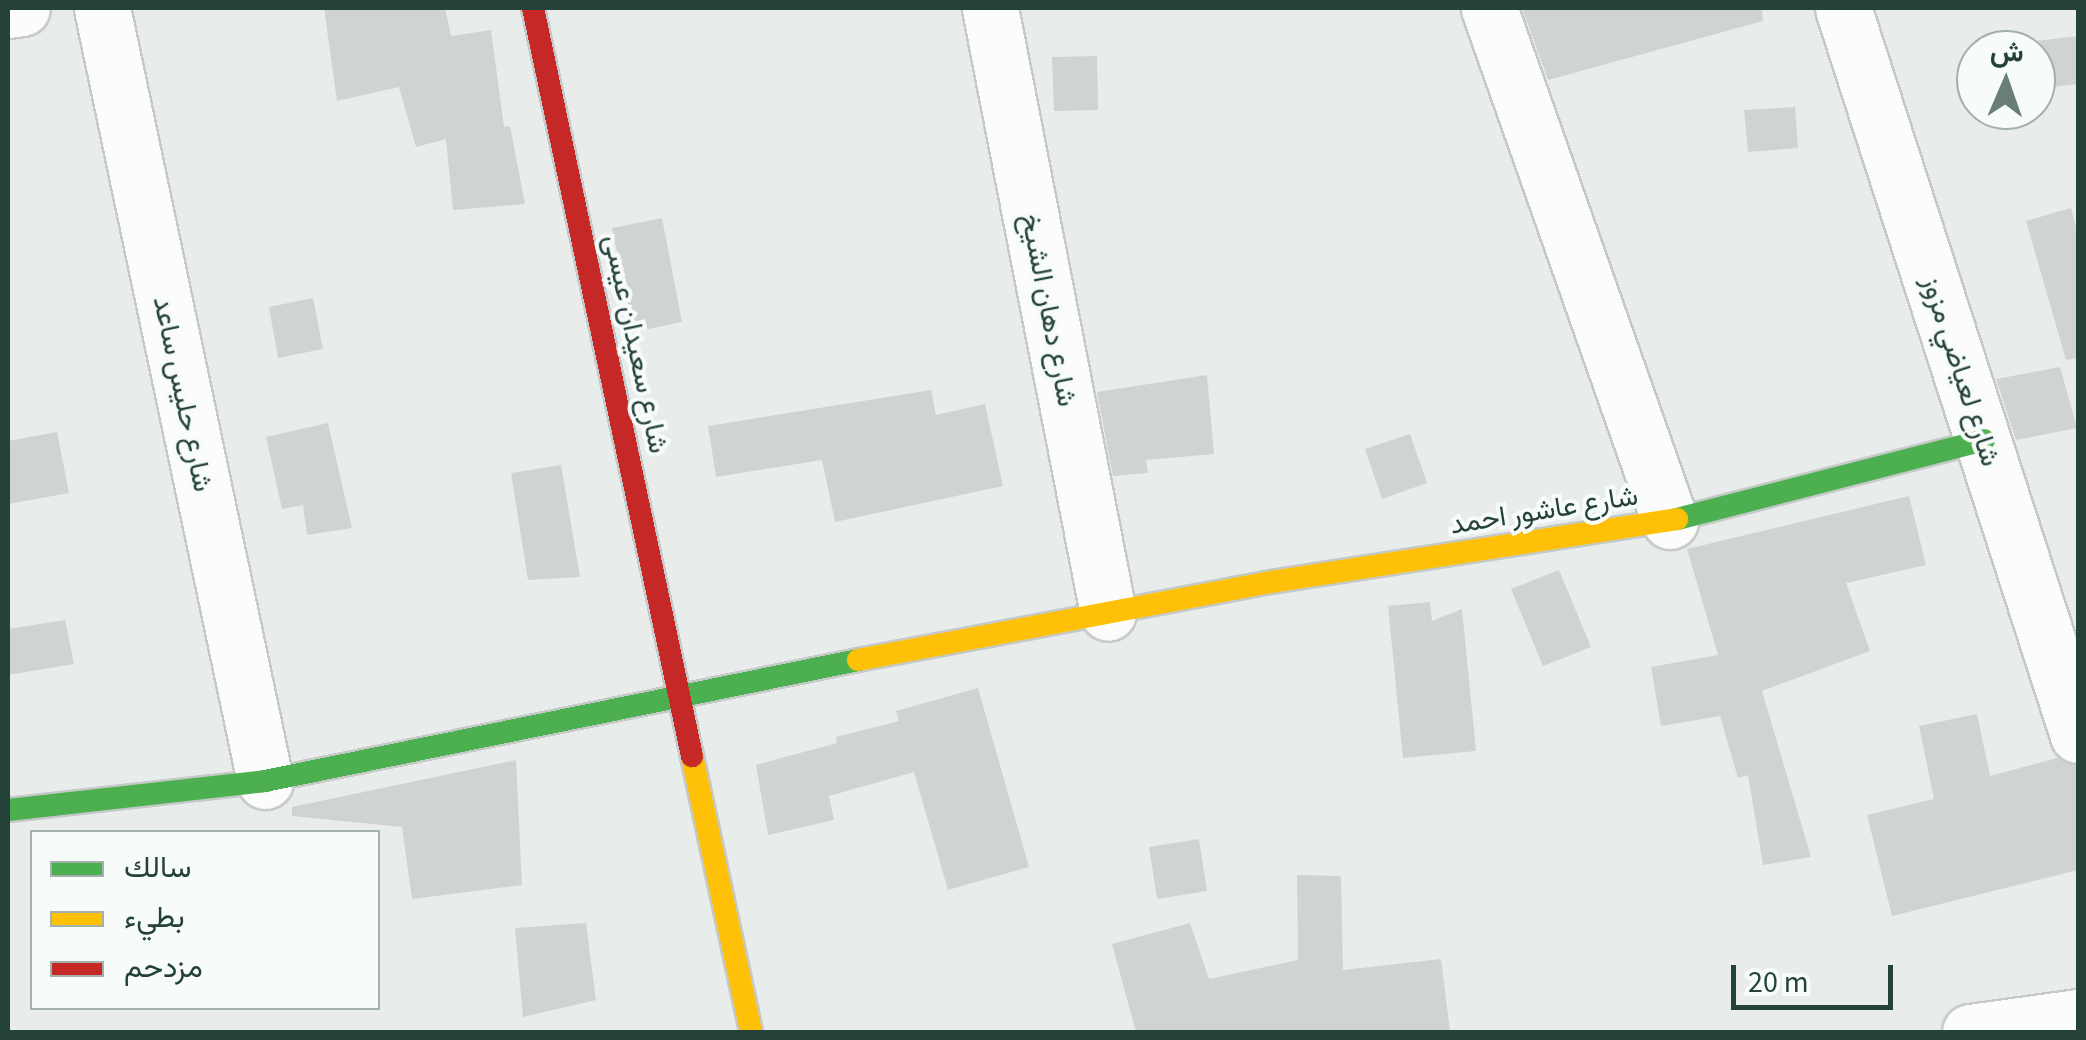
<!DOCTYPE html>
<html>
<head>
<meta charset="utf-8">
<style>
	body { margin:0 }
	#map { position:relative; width:2086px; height:1040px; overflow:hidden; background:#e8edeb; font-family:"Source Sans 3",Vazirmatn,sans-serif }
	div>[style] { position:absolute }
	.building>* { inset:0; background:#cfd4d2 }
	.roads { filter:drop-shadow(2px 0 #c5cac8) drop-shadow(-2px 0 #c5cac8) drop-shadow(0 2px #c5cac8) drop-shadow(0 -2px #c5cac8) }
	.street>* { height:55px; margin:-27.5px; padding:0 27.5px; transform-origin:27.5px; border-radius:27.5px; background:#fcfcfc }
	.fast>* { height:22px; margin:-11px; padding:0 11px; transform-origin:11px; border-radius:11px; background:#4caf50 }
	.slow>* { height:22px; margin:-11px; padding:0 11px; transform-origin:11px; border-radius:11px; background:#ffc107 }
	.jam>* { height:22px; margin:-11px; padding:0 11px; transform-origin:11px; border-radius:11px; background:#c62828 }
	span { translate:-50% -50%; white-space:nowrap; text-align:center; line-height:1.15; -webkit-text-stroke:8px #f7fbf9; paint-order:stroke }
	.street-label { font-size:28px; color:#24423a }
	.frame { position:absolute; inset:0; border:10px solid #24423a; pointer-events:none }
	.legend { position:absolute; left:30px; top:830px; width:350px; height:180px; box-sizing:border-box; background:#f7fbf9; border:2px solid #a3b1ad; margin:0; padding:12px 18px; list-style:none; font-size:30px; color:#24423a }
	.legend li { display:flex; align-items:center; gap:20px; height:50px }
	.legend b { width:50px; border:2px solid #a3b1ad }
	.north { position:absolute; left:1956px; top:30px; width:100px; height:100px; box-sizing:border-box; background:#f7fbf9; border:2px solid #a3b1ad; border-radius:50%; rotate:2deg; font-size:28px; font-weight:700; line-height:40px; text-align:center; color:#24423a }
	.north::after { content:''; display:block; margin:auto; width:35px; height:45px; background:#697e78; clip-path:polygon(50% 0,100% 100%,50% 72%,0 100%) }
	.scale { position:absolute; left:1731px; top:965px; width:162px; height:45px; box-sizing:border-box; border:5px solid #24423a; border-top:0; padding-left:12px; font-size:30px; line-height:35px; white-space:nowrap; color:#24423a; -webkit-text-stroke:8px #f7fbf9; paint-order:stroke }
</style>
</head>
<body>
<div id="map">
	<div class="building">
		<div style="clip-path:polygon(324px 8px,445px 8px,451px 36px,491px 30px,504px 127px,510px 126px,525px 204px,453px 210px,446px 139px,416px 147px,399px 87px,337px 101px)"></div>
		<div style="clip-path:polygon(1522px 8px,1762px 8px,1763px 21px,1548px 80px)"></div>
		<div style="clip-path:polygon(2078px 36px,2078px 84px,2036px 89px,2036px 41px)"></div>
		<div style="clip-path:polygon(1097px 56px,1098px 110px,1054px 111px,1052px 57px)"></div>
		<div style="clip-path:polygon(1795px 107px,1798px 148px,1748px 152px,1744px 110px)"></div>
		<div style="clip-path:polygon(2071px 208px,2078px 235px,2078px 358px,2066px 360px,2026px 221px)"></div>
		<div style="clip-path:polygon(662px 218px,682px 322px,634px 332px,612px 228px)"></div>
		<div style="clip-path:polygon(313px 298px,323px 349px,278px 358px,269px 307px)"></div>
		<div style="clip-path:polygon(2060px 367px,2077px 428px,2016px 440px,1996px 379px)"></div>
		<div style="clip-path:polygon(1207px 375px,1214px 454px,1146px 460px,1148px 473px,1113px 476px,1097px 392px)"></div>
		<div style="clip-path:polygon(931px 390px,936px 415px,985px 404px,1003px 486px,835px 522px,822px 460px,716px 477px,708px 426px)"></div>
		<div style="clip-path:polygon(328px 423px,352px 528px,307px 535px,303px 505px,282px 509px,266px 437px)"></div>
		<div style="clip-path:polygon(57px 432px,69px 493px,8px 504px,8px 441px)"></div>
		<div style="clip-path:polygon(1410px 434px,1427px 483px,1382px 499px,1365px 449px)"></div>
		<div style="clip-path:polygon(561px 465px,580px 577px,528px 580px,511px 473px)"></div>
		<div style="clip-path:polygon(1909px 496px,1926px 565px,1846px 583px,1870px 651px,1762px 691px,1811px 857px,1763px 865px,1748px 775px,1738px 778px,1720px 716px,1661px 726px,1651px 667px,1718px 655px,1687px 549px)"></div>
		<div style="clip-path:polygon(1559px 570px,1591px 647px,1543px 666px,1511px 589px)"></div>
		<div style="clip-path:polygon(1430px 602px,1432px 621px,1462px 609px,1476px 751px,1403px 758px,1388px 606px)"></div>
		<div style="clip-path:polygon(65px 620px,74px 664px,8px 675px,8px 629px)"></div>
		<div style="clip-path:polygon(978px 688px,1029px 867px,948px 890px,914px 772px,829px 796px,834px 820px,768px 835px,756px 765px,837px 743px,836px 737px,899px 721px,896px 711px)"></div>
		<div style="clip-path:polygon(1977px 714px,1990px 776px,2057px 758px,2078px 765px,2078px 870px,1892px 916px,1867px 815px,1934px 799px,1919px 726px)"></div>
		<div style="clip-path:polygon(516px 760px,522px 885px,412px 899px,402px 827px,292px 816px,292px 807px)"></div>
		<div style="clip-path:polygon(1199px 839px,1207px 891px,1157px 899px,1149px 847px)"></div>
		<div style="clip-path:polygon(1297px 875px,1341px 876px,1343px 970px,1441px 959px,1450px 1032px,1136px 1032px,1112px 944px,1190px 923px,1209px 979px,1298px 960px)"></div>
		<div style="clip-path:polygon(586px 923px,596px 1000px,523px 1017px,515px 928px)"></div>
	</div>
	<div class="roads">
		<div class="street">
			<div style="left:102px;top:8px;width:790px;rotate:78.09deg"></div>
			<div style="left:990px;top:8px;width:616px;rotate:78.96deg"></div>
			<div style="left:1489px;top:8px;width:544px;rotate:70.57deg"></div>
			<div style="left:1843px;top:8px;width:764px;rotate:72.09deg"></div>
			<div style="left:8px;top:10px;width:14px;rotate:-8deg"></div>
			<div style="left:1970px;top:1032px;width:109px;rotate:-7.9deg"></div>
		</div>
		<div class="fast">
			<div style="left:1677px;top:519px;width:317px;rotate:-14.4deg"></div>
			<div style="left:8px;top:810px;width:259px;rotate:-6.4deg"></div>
			<div style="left:265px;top:781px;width:605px;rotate:-11.53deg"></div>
		</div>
		<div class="slow">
			<div style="left:858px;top:660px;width:420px;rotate:-10.7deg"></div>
			<div style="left:1271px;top:582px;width:411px;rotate:-8.8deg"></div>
			<div style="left:692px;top:756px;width:282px;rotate:77.9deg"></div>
		</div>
		<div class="jam">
			<div style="left:533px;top:8px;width:765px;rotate:78deg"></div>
		</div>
	</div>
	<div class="street-label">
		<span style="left:1049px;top:310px;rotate:79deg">شارع دهان الشيخ</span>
		<span style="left:636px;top:344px;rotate:78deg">شارع سعيدان عيسى</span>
		<span style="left:1961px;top:371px;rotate:72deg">شارع لعياضي مزوز</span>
		<span style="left:183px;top:394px;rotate:78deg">شارع حليس ساعد</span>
		<span style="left:1544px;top:510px;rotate:-9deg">شارع عاشور احمد</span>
	</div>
	<div class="frame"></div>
	<ul class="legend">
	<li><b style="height:12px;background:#4caf50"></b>سالك</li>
	<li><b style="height:12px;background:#ffc107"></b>بطيء</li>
	<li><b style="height:12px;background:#c62828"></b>مزدحم</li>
	</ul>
	<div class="north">ش</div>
	<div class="scale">20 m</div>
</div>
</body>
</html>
